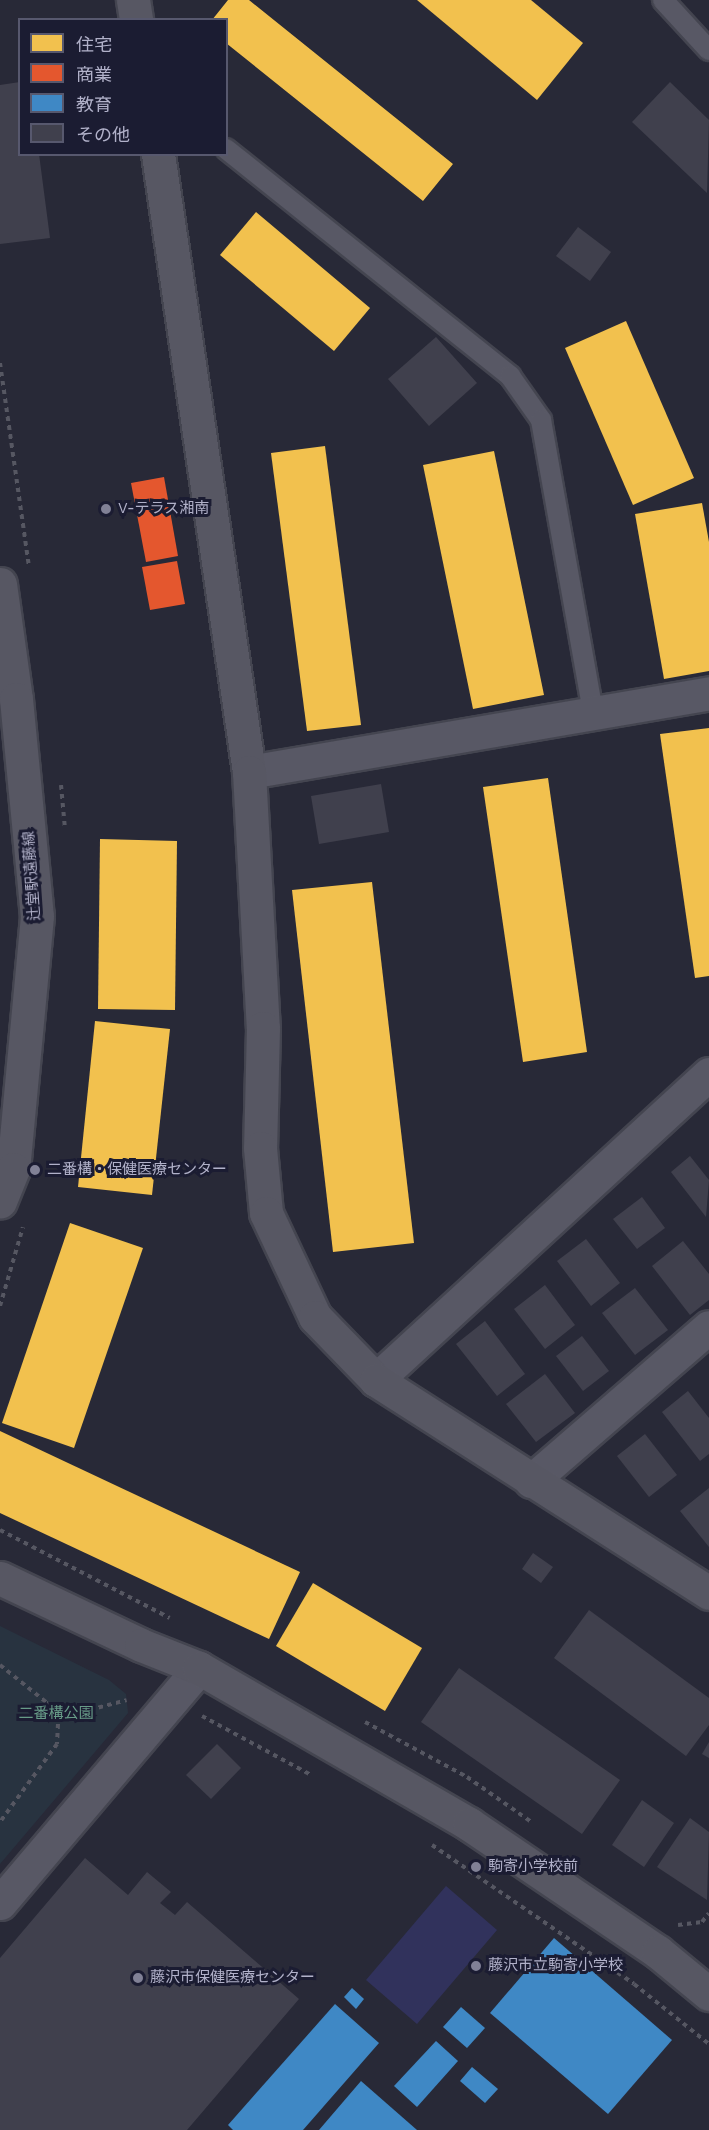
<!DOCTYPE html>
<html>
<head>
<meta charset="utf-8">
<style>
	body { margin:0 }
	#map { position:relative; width:709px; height:2130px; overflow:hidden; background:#282937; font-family:"Work Sans","Noto Sans JP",sans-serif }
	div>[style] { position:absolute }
	.green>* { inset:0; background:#283340 }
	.water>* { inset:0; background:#31325c }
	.homes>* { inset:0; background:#f2c14e }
	.shops>* { inset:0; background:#e4572e }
	.schools>* { inset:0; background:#3f88c5 }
	.building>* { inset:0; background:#40404d }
	.path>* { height:4px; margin-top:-2px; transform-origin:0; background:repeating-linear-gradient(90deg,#565762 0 4.5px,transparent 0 9px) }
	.roads { filter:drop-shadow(2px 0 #444550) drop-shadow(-2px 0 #444550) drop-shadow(0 2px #444550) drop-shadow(0 -2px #444550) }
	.lane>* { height:20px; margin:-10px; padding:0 10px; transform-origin:10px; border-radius:10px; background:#585865 }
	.street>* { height:33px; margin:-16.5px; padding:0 16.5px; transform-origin:16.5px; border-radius:16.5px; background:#585865 }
	.secondary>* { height:33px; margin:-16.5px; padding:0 16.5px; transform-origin:16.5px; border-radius:16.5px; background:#575763 }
	.dots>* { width:16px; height:16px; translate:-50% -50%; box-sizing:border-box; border:3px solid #1b1c32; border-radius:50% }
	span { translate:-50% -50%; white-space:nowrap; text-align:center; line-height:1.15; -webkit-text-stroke:6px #1b1c32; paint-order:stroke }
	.poi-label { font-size:15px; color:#b1b1c9 }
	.left { translate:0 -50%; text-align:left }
	.street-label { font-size:15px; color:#b1b1c9 }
	.park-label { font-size:15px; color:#679b87 }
	.legend { position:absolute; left:18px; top:18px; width:210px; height:138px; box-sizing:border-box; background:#1b1c32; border:2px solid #57586e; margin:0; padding:8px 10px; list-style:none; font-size:18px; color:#b1b1c9 }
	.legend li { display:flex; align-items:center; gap:12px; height:30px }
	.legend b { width:30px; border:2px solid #57586e }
</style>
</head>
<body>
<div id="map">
	<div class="green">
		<div style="clip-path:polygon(0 1626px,109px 1680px,126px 1694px,128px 1713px,0 1864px)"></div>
	</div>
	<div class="water">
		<div style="clip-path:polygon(446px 1886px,497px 1930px,417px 2024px,366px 1980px)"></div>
	</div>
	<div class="homes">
		<div style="clip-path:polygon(228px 0,249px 0,453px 164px,423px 201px,226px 43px,226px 20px,212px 20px)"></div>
		<div style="clip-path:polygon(417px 0,531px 0,583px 43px,537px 100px)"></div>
		<div style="clip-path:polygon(256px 212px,370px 308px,334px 351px,220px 255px)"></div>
		<div style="clip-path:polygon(626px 321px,694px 478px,633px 505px,565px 348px)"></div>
		<div style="clip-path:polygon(325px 446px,361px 725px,307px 731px,271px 453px)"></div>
		<div style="clip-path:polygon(494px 451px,544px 695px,473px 709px,423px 465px)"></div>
		<div style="clip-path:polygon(702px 503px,709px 542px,709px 671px,664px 679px,635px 514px)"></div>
		<div style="clip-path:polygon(709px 728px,709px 976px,695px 978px,660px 734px)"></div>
		<div style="clip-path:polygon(548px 778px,587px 1052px,523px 1062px,483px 787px)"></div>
		<div style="clip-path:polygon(100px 839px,177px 841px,175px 1010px,98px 1009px)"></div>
		<div style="clip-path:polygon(372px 882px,414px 1243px,333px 1252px,292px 890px)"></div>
		<div style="clip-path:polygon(95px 1021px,170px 1029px,152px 1195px,78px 1187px)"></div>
		<div style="clip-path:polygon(70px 1223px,143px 1248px,74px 1448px,2px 1423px)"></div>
		<div style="clip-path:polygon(0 1431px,300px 1572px,269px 1639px,0 1513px)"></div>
		<div style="clip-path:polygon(313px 1583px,422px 1648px,385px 1711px,276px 1646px)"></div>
	</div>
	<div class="shops">
		<div style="clip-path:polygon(164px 477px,178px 556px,146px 562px,131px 483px)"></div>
		<div style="clip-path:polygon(177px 561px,185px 604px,150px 610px,142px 567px)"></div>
	</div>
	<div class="schools">
		<div style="clip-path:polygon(554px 1938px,672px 2040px,608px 2114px,490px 2013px)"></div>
		<div style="clip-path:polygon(352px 1988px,364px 1999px,356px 2009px,344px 1997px)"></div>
		<div style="clip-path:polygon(335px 2004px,379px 2043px,303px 2130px,233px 2130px,228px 2125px)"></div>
		<div style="clip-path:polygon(461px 2007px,485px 2028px,467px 2048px,443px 2027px)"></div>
		<div style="clip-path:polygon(436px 2041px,458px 2061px,417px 2107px,394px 2086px)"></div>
		<div style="clip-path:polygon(472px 2067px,498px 2089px,485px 2103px,460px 2081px)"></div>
		<div style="clip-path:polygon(361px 2081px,417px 2130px,319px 2130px)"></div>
	</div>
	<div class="building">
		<div style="clip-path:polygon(20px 82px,20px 154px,39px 154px,50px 238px,0 244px,0 85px)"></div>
		<div style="clip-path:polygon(670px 82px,709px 120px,707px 193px,632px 122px)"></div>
		<div style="clip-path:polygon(578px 227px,611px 252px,590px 281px,556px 256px)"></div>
		<div style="clip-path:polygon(436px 337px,477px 383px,429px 426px,388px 379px)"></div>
		<div style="clip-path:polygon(381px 784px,389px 832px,319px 844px,311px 796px)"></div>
		<div style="clip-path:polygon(690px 1156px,709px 1180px,706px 1217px,671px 1172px)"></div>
		<div style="clip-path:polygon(642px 1197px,665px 1228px,637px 1249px,613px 1219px)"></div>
		<div style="clip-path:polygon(586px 1239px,620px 1283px,591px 1306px,557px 1261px)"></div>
		<div style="clip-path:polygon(683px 1241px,709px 1274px,709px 1300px,690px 1315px,652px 1266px)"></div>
		<div style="clip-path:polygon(545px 1285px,575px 1325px,545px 1349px,514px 1309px)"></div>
		<div style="clip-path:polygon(635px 1288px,668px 1330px,635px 1355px,602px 1313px)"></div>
		<div style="clip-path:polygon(485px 1321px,525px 1374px,497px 1396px,456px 1344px)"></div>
		<div style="clip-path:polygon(582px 1336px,609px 1371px,583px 1391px,556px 1356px)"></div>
		<div style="clip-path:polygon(545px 1374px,575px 1413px,536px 1442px,506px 1404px)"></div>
		<div style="clip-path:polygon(688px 1391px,709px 1418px,709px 1454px,700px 1461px,662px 1412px)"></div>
		<div style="clip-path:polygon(645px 1434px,677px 1475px,649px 1497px,617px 1456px)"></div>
		<div style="clip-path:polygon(709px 1488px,709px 1547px,680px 1511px)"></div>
		<div style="clip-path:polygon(533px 1553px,553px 1567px,541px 1583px,522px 1569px)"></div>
		<div style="clip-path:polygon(589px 1610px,709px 1698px,709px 1725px,686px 1756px,554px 1658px)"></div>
		<div style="clip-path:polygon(459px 1668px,620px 1780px,582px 1834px,421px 1722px)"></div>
		<div style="clip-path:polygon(709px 1742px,709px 1758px,702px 1754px)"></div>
		<div style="clip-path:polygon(217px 1744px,241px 1768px,211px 1799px,186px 1775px)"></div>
		<div style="clip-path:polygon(642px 1800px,674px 1823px,644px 1867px,612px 1845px)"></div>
		<div style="clip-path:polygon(690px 1818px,709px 1832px,707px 1900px,657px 1867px)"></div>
		<div style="clip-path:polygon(85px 1858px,128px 1895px,147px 1872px,171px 1892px,160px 1903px,175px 1915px,187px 1902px,299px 1999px,187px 2130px,0 2130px,0 1958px)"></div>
	</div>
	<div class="path">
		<div style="left:0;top:363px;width:206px;rotate:81.9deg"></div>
		<div style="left:61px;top:785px;width:44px;rotate:84.8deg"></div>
		<div style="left:0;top:1306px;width:82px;rotate:-73.8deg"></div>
		<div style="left:0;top:1530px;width:191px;rotate:27.4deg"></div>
		<div style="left:0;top:1665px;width:59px;rotate:38.8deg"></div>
		<div style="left:46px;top:1702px;width:25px;rotate:61deg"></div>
		<div style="left:58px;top:1724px;width:20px;rotate:93deg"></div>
		<div style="left:57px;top:1744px;width:97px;rotate:126.2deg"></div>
		<div style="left:202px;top:1716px;width:124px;rotate:28.4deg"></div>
		<div style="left:55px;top:1719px;width:74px;rotate:-14.8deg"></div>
		<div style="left:365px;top:1722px;width:116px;rotate:28.3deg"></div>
		<div style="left:467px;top:1777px;width:77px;rotate:34.9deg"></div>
		<div style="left:432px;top:1845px;width:245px;rotate:34.5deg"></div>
		<div style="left:634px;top:1984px;width:96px;rotate:38.7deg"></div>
		<div style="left:678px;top:1925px;width:24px;rotate:-7deg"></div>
		<div style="left:702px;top:1922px;width:11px;rotate:-52deg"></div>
	</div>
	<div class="roads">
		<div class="lane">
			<div style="left:663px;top:0;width:68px;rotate:47.4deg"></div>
			<div style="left:226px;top:149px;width:364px;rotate:38.6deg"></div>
			<div style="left:510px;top:376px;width:54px;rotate:54.8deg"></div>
			<div style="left:541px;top:420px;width:298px;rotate:79.9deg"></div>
		</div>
		<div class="street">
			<div style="left:249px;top:772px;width:467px;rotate:-9.7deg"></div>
			<div style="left:376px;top:1380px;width:452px;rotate:-42.6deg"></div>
			<div style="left:531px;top:1481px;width:235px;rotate:-40.9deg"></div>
			<div style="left:0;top:1903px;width:308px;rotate:-49.7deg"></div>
		</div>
		<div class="secondary">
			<div style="left:133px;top:0;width:20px;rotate:81deg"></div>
			<div style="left:158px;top:154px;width:625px;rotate:81.62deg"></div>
			<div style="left:249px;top:772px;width:256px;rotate:86.9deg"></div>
			<div style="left:263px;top:1028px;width:120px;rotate:91.4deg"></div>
			<div style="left:260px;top:1148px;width:65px;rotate:84.7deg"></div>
			<div style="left:266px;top:1213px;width:115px;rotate:64.8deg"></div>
			<div style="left:315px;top:1317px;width:88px;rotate:45.9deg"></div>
			<div style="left:376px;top:1380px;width:395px;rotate:32.6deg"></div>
			<div style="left:0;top:584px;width:116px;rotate:82.1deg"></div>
			<div style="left:16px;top:699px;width:218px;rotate:84.5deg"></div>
			<div style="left:37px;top:916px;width:254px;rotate:95.4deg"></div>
			<div style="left:13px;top:1169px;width:35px;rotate:112deg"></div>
			<div style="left:0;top:1578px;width:156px;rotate:25.4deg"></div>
			<div style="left:141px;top:1645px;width:62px;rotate:21.6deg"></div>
			<div style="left:199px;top:1668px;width:312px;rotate:30deg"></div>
			<div style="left:469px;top:1824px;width:228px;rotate:34.1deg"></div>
			<div style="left:658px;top:1952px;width:66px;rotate:39.5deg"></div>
		</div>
	</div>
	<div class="dots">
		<div style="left:106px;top:509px;background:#818196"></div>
		<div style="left:35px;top:1170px;background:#818196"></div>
		<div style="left:476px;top:1867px;background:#818196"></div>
		<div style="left:476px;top:1966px;background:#818196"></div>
		<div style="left:138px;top:1978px;background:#818196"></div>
	</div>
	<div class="poi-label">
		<span class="left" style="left:118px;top:509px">V-テラス湘南</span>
		<span class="left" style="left:47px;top:1170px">二番構・保健医療センター</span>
		<span class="left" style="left:488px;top:1867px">駒寄小学校前</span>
		<span class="left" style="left:488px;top:1966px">藤沢市立駒寄小学校</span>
		<span class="left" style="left:150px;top:1978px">藤沢市保健医療センター</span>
	</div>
	<div class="street-label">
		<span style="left:32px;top:876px;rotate:-94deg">辻堂駅遠藤線</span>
	</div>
	<div class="park-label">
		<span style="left:56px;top:1714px">二番構公園</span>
	</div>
	<ul class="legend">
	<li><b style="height:16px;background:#f2c14e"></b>住宅</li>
	<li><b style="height:16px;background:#e4572e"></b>商業</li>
	<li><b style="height:16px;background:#3f88c5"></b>教育</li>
	<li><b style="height:16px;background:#40404d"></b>その他</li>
	</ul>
</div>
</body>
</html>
